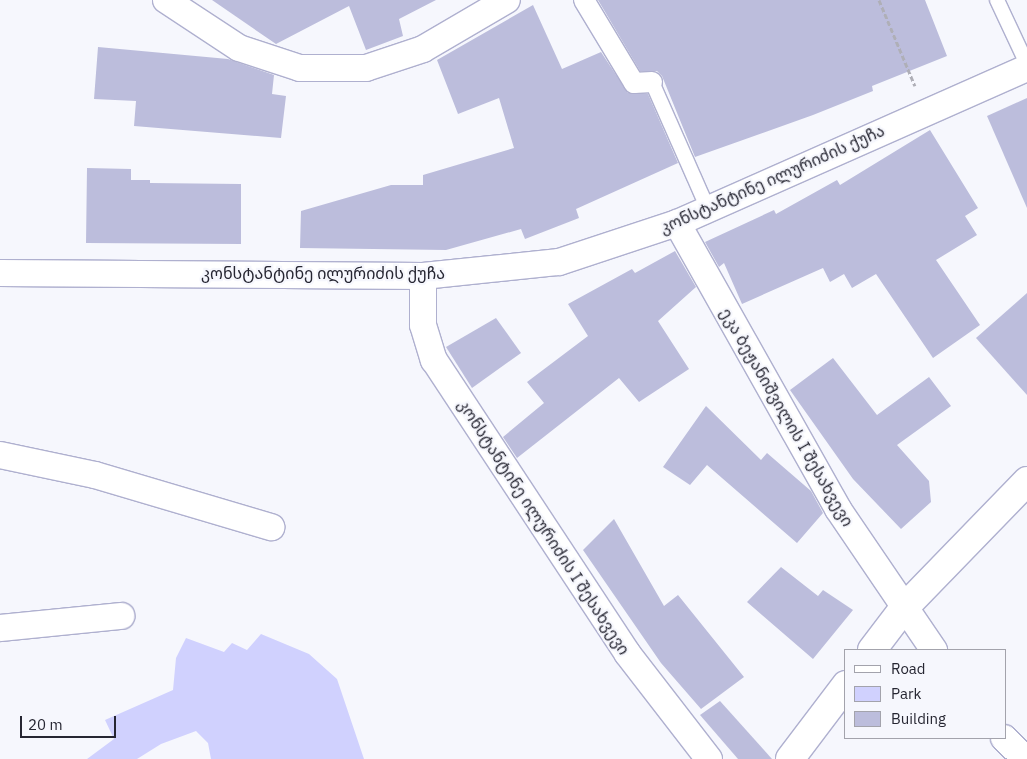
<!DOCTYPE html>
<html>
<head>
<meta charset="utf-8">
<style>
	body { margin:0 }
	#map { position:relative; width:1027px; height:759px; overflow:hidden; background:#f6f7fd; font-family:"IBM Plex Sans","Noto Sans Georgian",sans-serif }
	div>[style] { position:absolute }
	.green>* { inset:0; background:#d0d1fe }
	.building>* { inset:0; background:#bcbddc }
	.path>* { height:3px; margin-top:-1.5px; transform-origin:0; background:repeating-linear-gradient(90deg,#afafb7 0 5px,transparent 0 7.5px) }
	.roads { filter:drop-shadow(1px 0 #afb0cf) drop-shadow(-1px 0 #afb0cf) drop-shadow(0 1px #afb0cf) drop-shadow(0 -1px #afb0cf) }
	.service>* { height:14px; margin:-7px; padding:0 7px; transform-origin:7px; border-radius:7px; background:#fff }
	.pedestrian>* { height:20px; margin:-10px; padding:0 10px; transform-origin:10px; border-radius:10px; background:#fff }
	.minor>* { height:26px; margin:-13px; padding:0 13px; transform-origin:13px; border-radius:13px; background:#fff }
	.tertiary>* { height:28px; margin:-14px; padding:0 14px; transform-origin:14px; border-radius:14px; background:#fff }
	span { translate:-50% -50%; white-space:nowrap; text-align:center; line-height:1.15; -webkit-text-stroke:4.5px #f6f7fd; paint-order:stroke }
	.street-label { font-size:16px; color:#262632 }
	.legend { position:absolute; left:844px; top:649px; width:162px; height:90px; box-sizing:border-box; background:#f6f7fd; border:1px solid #a3a3ac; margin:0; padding:6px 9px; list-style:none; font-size:15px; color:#262632 }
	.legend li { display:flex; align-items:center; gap:10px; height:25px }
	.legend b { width:25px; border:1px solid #a3a3ac }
	.scale { position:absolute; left:20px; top:716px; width:96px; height:22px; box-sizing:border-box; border:2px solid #262632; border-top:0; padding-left:6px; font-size:15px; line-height:18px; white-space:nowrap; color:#262632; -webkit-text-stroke:4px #f6f7fd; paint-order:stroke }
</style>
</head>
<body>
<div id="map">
	<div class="green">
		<div style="clip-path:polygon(261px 634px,309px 654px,337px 679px,364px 759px,211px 759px,208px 743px,196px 731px,161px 744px,137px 759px,87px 759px,114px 739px,105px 720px,173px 690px,176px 658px,186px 638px,224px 652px,232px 643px,247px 650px)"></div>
	</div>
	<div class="building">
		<div style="clip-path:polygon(212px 0,436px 0,399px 19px,403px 36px,366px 50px,349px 6px,276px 44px)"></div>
		<div style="clip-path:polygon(598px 0,925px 0,947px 56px,872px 86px,873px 91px,813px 115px,695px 157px,662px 76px,657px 71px,640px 71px)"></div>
		<div style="clip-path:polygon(533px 5px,562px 69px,601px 52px,628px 93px,648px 94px,678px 163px,576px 209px,579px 218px,525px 239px,521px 229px,446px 250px,300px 248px,301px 211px,391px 185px,423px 185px,423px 175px,514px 148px,499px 98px,458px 114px,437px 60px)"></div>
		<div style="clip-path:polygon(98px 47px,228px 59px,274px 75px,272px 94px,286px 96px,281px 138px,134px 126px,136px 101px,94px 99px)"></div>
		<div style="clip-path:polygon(1027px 98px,1027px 208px,987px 116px)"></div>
		<div style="clip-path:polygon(930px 130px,978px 208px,965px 216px,977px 235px,936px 260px,980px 325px,933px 358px,876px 274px,852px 288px,844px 274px,830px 282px,823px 268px,742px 304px,724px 263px,719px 267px,705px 242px,774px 210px,776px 214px,837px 180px,840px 185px)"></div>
		<div style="clip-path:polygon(87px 168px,131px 169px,131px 180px,150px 180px,150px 183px,241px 184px,241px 244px,86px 243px)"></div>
		<div style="clip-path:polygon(675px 251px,696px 287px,658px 321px,689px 369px,639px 402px,619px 378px,517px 458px,503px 437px,544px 403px,527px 382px,588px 336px,568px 304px,632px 269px,635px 273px)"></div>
		<div style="clip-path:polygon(1027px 293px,1027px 395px,976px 338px)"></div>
		<div style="clip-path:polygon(496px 318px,521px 353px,472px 388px,446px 347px)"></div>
		<div style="clip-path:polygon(833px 358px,877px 415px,929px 377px,951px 406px,897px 445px,929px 481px,931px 502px,901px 529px,853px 479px,790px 390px)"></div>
		<div style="clip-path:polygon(706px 406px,761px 460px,767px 453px,811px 491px,823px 513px,797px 543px,707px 465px,690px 485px,663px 467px)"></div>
		<div style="clip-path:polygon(614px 519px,664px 606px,678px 595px,744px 677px,701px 709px,661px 663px,583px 550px)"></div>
		<div style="clip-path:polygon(781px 567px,818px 596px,823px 590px,853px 610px,813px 659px,747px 602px)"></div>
		<div style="clip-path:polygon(720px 701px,772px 759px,738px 759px,700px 715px)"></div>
	</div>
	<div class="path">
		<div style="left:879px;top:0;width:93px;rotate:67.3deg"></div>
	</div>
	<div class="roads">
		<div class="service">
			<div style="left:997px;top:0;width:71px;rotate:64.9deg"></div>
			<div style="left:652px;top:82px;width:139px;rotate:66.2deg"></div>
		</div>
		<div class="pedestrian">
			<div style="left:584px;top:0;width:97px;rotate:58.9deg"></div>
			<div style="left:634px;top:83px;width:18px;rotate:-3deg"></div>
		</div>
		<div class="minor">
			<div style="left:166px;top:0;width:87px;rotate:33.3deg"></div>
			<div style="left:239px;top:48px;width:64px;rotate:18.2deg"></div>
			<div style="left:300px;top:68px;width:66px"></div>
			<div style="left:366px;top:68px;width:60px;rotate:-18.4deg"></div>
			<div style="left:423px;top:49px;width:97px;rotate:-30.3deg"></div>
			<div style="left:677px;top:223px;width:328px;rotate:60.6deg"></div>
			<div style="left:838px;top:509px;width:171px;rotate:55.8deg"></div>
			<div style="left:0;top:273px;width:423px;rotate:0.4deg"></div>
			<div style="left:423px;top:276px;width:137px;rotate:-5.9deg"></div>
			<div style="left:559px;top:262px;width:124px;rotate:-18.3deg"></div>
			<div style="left:677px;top:223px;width:383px;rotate:-23.9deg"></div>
			<div style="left:423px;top:276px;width:49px;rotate:90deg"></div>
			<div style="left:423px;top:325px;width:37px;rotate:73deg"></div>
			<div style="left:434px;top:360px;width:351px;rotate:56.6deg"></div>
			<div style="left:627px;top:653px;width:134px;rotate:52.3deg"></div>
			<div style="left:0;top:455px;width:97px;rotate:11.9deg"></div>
			<div style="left:95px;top:475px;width:184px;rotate:16.5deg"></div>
			<div style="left:0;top:628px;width:122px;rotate:-5.7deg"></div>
			<div style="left:1004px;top:738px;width:30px;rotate:44deg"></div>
		</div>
		<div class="tertiary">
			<div style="left:872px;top:650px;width:53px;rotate:-52.7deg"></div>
			<div style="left:904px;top:608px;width:177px;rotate:-45.9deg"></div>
			<div style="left:790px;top:759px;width:93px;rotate:-52.9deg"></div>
		</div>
	</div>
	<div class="street-label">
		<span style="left:772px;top:179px;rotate:-24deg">კონსტანტინე ილურიძის ქუჩა</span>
		<span style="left:323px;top:273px">კონსტანტინე ილურიძის ქუჩა</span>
		<span style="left:787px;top:417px;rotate:60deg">ეკა ბეჟანიშვილის I შესახვევი</span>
		<span style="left:544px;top:527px;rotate:57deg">კონსტანტინე ილურიძის I შესახვევი</span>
	</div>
	<ul class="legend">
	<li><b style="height:6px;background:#fff"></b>Road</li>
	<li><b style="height:14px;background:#d0d1fe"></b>Park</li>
	<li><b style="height:14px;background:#bcbddc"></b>Building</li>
	</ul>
	<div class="scale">20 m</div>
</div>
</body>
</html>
